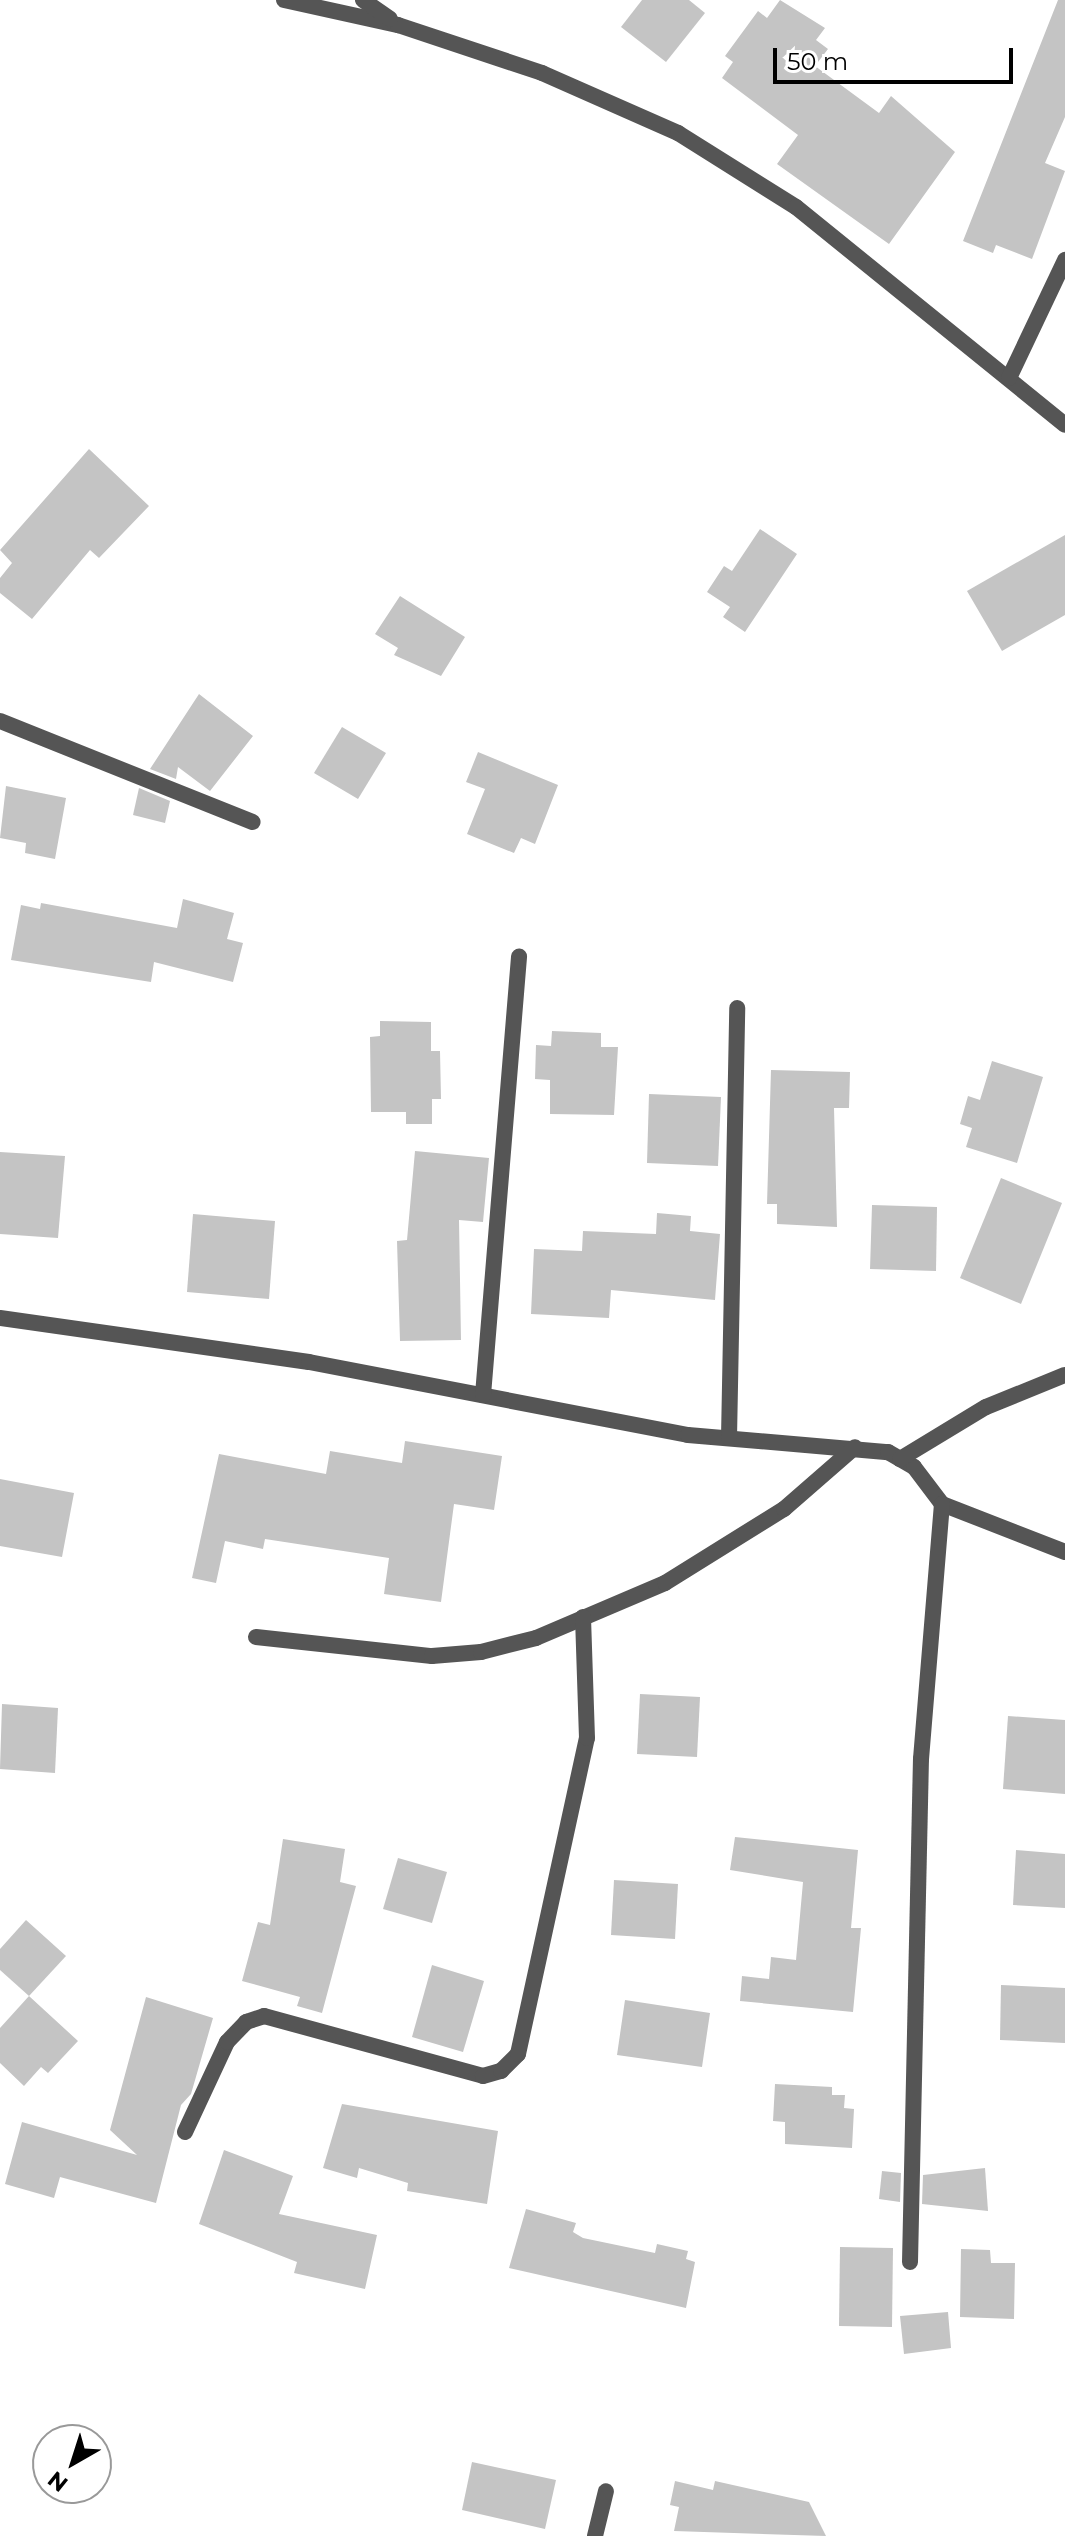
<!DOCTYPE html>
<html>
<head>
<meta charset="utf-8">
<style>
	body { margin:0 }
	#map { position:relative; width:1065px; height:2536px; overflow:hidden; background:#fff; font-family:Montserrat,sans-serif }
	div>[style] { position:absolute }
	.building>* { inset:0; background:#c4c4c4 }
	.minor>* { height:16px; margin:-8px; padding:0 8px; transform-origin:8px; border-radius:8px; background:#555 }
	span { translate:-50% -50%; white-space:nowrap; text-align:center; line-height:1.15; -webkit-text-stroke:7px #fff; paint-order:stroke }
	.north { position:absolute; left:32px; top:2424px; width:80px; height:80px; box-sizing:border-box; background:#fff; border:2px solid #999; border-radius:50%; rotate:219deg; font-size:22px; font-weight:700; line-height:32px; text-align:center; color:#000 }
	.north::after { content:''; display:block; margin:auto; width:28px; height:36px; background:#000; clip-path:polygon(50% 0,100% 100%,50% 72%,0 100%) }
	.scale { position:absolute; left:773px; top:48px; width:240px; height:36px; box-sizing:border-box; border:4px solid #000; border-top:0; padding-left:10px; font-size:24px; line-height:28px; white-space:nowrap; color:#000; -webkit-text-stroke:6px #fff; paint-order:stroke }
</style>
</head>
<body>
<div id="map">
	<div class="building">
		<div style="clip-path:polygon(642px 0,689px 0,705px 13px,666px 62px,621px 27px)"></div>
		<div style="clip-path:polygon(780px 0,825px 28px,816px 40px,828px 49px,815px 66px,879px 113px,891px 96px,955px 152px,889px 244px,777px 164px,798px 135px,722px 78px,733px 62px,725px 56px,758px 11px,767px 18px)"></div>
		<div style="clip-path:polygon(1058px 0,1065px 0,1065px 117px,1045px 163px,1065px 171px,1032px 259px,996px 245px,993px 253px,963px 241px)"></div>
		<div style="clip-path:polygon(89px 449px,149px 506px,99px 558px,90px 550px,32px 619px,0 593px,0 578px,12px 563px,0 550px)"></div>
		<div style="clip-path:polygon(760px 529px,797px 554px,745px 632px,723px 617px,730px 607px,707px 592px,724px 566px,732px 571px)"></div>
		<div style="clip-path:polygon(1065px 535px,1065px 615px,1002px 651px,967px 591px)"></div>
		<div style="clip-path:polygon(400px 596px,465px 637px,441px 676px,394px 655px,398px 648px,375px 634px)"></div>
		<div style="clip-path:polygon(199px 694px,253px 736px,210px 791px,178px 767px,176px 779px,150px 769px)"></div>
		<div style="clip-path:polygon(342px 727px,386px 753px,358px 799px,314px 773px)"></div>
		<div style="clip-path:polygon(478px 752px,558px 785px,535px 844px,521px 838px,514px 853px,467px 834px,485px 789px,466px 782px)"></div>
		<div style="clip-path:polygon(6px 786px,66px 798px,55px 859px,25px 853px,26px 843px,0 838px)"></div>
		<div style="clip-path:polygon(139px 788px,170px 801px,165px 823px,133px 815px)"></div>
		<div style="clip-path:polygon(183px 899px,234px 913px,227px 939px,243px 943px,233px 982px,154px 962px,151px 982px,11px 960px,21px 905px,40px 909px,41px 903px,177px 928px)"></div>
		<div style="clip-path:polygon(380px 1021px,431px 1022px,431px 1051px,440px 1051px,441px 1099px,432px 1099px,432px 1124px,406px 1124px,406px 1112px,371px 1112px,370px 1037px,380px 1036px)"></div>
		<div style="clip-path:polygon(552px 1031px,601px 1033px,601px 1047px,618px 1047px,614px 1115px,550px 1114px,550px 1080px,535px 1079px,536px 1045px,551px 1046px)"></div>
		<div style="clip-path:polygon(992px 1061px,1043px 1077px,1017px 1163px,966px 1147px,972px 1128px,960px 1124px,968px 1096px,980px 1100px)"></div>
		<div style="clip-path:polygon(771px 1070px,850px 1072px,849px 1108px,834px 1108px,837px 1227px,777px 1224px,777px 1204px,767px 1204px)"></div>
		<div style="clip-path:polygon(649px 1094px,721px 1097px,718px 1166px,647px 1163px)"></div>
		<div style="clip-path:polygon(415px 1151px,489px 1158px,483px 1222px,459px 1220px,461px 1340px,400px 1341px,397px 1241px,407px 1240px)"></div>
		<div style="clip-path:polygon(0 1152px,65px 1156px,58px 1238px,0 1234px)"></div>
		<div style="clip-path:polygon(1001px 1178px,1062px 1203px,1021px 1304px,960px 1278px)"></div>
		<div style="clip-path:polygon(872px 1205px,937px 1207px,936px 1271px,870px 1269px)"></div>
		<div style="clip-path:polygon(657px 1213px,691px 1216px,690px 1231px,720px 1234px,715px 1300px,611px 1290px,609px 1318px,531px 1314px,534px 1249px,582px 1251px,583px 1231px,656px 1234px)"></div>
		<div style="clip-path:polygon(193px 1214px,275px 1221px,269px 1299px,187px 1292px)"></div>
		<div style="clip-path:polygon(405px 1441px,502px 1456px,494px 1510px,454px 1504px,441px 1602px,384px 1594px,389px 1558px,265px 1539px,263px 1549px,225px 1541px,216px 1583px,192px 1578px,219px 1454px,326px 1474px,330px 1451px,402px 1463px)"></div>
		<div style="clip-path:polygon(0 1479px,74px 1493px,62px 1557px,0 1546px)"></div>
		<div style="clip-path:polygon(640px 1694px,700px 1697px,697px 1757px,637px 1754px)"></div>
		<div style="clip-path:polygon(2px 1704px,58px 1708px,55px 1773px,0 1769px)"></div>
		<div style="clip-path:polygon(1008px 1716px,1065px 1720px,1065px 1794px,1003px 1789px)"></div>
		<div style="clip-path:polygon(735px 1837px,858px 1850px,851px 1928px,861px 1928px,853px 2012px,740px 2001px,742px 1976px,769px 1979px,771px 1957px,796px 1960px,803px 1882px,730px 1870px)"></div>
		<div style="clip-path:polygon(283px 1839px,345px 1849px,340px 1882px,356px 1886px,322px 2013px,297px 2006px,300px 1997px,242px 1981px,258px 1922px,270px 1925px)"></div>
		<div style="clip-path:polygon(1016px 1850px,1065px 1854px,1065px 1908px,1013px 1905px)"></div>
		<div style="clip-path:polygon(398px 1858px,447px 1872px,432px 1923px,383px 1909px)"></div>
		<div style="clip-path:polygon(614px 1880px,678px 1884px,675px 1939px,611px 1935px)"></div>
		<div style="clip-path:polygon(26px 1920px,66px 1956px,29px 1996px,0 1970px,0 1949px)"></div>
		<div style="clip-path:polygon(432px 1965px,484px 1981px,463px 2052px,412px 2037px)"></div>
		<div style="clip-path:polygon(1001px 1985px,1065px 1988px,1065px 2043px,1000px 2040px)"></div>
		<div style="clip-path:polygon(29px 1996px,78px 2041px,48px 2073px,41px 2067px,24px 2086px,0 2063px,0 2028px)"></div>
		<div style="clip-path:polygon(146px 1997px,213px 2018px,191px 2094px,181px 2105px,156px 2203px,60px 2177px,54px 2198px,5px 2184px,22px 2122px,137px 2155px,110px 2130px)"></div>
		<div style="clip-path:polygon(625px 2000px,710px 2013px,702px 2067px,617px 2055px)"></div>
		<div style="clip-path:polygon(775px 2084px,832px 2087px,832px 2095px,845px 2095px,844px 2108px,854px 2109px,852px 2148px,785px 2144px,785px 2122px,773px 2121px)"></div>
		<div style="clip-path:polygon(342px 2104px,498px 2131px,487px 2204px,407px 2191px,408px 2183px,359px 2168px,357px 2178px,323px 2168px)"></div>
		<div style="clip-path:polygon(224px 2150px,293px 2176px,279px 2214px,377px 2235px,365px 2289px,294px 2273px,297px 2262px,199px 2224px)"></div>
		<div style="clip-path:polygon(985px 2168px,988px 2211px,922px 2204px,923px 2175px)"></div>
		<div style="clip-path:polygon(882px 2171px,901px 2173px,900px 2202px,879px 2199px)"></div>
		<div style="clip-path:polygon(526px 2209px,576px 2223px,573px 2232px,583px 2238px,655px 2253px,657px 2244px,688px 2251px,686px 2259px,695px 2262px,686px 2308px,509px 2268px)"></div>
		<div style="clip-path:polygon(840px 2247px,893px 2248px,892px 2327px,839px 2326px)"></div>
		<div style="clip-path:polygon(961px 2249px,990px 2250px,991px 2263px,1015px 2263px,1014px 2319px,960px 2317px)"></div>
		<div style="clip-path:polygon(948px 2312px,951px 2348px,904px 2354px,900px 2316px)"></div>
		<div style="clip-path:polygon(472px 2462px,556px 2480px,545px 2529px,462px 2510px)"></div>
		<div style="clip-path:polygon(675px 2481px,713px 2490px,715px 2481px,809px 2502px,826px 2536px,674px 2531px,679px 2507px,670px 2505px)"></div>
	</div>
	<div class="minor">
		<div style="left:284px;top:0;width:117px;rotate:12.4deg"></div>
		<div style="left:398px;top:25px;width:152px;rotate:18.4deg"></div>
		<div style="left:542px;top:73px;width:149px;rotate:23.8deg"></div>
		<div style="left:678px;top:133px;width:139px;rotate:32.1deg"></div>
		<div style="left:796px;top:207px;width:346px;rotate:39deg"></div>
		<div style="left:363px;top:0;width:33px;rotate:35deg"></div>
		<div style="left:1009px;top:378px;width:131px;rotate:-64.6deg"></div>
		<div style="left:0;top:721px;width:272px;rotate:21.8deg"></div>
		<div style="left:0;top:1318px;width:312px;rotate:8.1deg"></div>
		<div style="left:309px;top:1362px;width:386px;rotate:10.9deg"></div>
		<div style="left:688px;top:1435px;width:201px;rotate:4.9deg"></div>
		<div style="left:888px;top:1452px;width:30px;rotate:30deg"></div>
		<div style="left:914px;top:1467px;width:46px;rotate:52.9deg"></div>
		<div style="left:942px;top:1504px;width:132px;rotate:21.3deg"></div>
		<div style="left:483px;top:1395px;width:440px;rotate:-85.3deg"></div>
		<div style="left:729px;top:1438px;width:430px;rotate:-88.9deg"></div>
		<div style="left:900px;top:1459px;width:100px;rotate:-31.2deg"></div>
		<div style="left:986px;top:1407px;width:85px;rotate:-22.1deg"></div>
		<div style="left:256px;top:1637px;width:177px;rotate:6.2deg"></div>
		<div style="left:432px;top:1656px;width:49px;rotate:-4.7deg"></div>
		<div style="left:481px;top:1652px;width:57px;rotate:-14.3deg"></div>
		<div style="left:536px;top:1638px;width:140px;rotate:-23.1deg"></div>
		<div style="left:665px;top:1583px;width:140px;rotate:-31.9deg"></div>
		<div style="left:784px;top:1509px;width:94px;rotate:-41.1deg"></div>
		<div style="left:185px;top:2132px;width:99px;rotate:-65deg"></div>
		<div style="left:227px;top:2042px;width:28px;rotate:-46deg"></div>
		<div style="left:246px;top:2022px;width:19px;rotate:-18deg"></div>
		<div style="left:264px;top:2016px;width:227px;rotate:15.3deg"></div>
		<div style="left:483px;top:2076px;width:19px;rotate:-16deg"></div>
		<div style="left:501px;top:2071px;width:24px;rotate:-45deg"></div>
		<div style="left:518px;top:2054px;width:323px;rotate:-77.7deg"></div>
		<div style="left:587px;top:1738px;width:121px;rotate:-91.9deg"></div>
		<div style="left:910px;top:2262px;width:503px;rotate:-88.75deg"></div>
		<div style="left:921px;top:1759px;width:256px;rotate:-85.3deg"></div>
		<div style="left:595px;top:2536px;width:46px;rotate:-76.3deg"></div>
	</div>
	<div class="north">N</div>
	<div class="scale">50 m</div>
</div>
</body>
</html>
